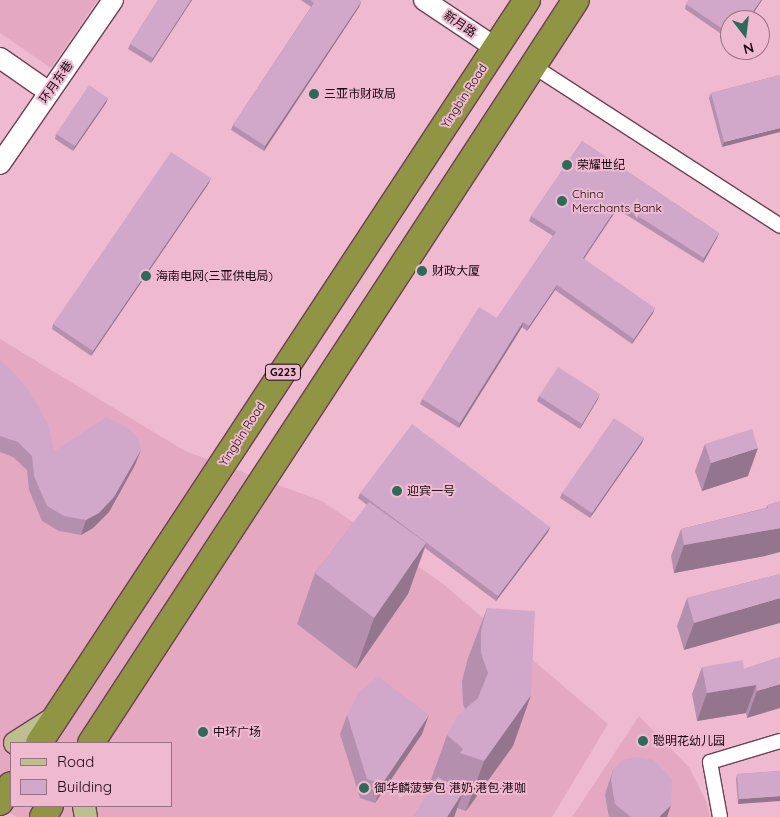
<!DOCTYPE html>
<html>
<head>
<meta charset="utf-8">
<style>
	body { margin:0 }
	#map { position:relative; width:780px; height:817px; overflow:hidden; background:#efbacf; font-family:Quicksand,"Noto Sans SC",sans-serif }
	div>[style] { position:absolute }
	.built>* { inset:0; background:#e4a9c1 }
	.roads { filter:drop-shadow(1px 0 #6d4153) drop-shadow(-1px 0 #6d4153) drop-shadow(0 1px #6d4153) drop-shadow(0 -1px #6d4153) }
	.street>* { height:14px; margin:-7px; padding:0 7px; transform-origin:7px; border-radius:7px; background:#fff }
	.secondary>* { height:20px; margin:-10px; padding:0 10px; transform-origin:10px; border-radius:10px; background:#fff }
	.primary>* { height:22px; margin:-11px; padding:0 11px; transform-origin:11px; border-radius:11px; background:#bcbf8e }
	.highway>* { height:26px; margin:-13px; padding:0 13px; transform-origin:13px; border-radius:13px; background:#8f9543 }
	.wall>* { inset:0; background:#b590ae }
	.shaded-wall>* { inset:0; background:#93768d }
	.building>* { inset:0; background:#d2a8ca }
	.dots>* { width:14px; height:14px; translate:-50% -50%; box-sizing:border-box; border:2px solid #efbacf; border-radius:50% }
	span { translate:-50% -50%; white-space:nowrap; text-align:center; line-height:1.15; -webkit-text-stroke:4px #efbacf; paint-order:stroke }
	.shield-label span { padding:1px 4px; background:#efbacf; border:1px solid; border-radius:4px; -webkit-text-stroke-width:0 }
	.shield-label { font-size:11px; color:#18070f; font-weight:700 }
	.street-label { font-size:12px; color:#18070f }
	.poi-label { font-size:12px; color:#18070f }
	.left { translate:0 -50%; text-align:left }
	.legend { position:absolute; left:10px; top:742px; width:162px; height:65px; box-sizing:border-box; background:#efbacf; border:1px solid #997282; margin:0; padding:6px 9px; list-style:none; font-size:15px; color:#18070f }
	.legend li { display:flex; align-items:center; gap:10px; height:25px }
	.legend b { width:25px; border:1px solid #997282 }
	.north { position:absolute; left:720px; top:10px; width:50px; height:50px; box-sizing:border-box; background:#efbacf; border:1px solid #997282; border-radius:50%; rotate:165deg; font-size:14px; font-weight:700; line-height:20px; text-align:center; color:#18070f }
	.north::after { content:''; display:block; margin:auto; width:18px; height:22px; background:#2a6b5a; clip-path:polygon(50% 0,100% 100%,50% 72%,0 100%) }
</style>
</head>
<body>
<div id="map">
	<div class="built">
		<div style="clip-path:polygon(0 0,98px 0,51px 68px,0 33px)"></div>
		<div style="clip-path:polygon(evenodd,0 339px,185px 451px,322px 501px,442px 583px,608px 724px,552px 817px,17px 817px,0 808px,0 339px,11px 743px,171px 743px,171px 806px,11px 806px,11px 743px)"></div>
		<div style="clip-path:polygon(639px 716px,689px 767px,707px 803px,710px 817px,572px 817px)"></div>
	</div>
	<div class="roads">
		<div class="street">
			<div style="left:533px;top:66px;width:294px;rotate:32.9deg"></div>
			<div style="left:720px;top:817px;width:56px;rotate:-100.3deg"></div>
			<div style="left:710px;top:762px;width:73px;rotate:-16.7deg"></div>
		</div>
		<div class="secondary">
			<div style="left:424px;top:0;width:87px;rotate:33.7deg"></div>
			<div style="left:0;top:58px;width:60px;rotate:34.8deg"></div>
			<div style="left:0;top:164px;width:199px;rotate:-55.4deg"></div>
		</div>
		<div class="primary">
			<div style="left:15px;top:743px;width:46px;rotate:-32.7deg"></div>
			<div style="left:84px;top:806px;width:11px;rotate:80deg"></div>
		</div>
		<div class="highway">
			<div style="left:39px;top:743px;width:889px;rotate:-56.7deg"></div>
			<div style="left:91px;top:743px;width:887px;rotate:-56.87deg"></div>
			<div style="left:0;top:802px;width:20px;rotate:-57deg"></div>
			<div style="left:43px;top:817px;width:13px;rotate:-58deg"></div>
		</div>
	</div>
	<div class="wall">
		<div style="clip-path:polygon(158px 0,192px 0,151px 63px,128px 49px,130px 44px)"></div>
		<div style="clip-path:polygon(301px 0,359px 0,361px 2px,359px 7px,264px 151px,231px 130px,233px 125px,311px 7px)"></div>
		<div style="clip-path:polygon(689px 0,762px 0,749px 20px,730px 20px,730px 40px,685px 9px,686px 4px)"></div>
		<div style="clip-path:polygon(780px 75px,722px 147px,709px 98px,711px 93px)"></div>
		<div style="clip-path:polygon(108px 98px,106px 103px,73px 151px,55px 139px,56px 134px)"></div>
		<div style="clip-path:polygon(582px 141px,719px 233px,717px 238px,703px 263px,617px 209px,584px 259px,653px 313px,632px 344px,555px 290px,527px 331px,522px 327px,459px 428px,420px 404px,422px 399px,497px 318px,553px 236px,529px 221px,531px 216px)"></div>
		<div style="clip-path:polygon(209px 183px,91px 356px,52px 329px,53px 324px)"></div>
		<div style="clip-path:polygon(0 360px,54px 451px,135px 465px,109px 512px,93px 528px,81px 535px,59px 531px,42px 521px,29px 490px,27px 470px,13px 457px,0 452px)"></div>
		<div style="clip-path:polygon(539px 396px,598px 399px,580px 429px,537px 401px)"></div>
		<div style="clip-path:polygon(644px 438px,642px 443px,590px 518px,560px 498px,562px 493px)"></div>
		<div style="clip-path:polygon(705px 444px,748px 476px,702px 491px,695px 471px)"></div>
		<div style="clip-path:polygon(360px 493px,550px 527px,548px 532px,496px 601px,425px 548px,408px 594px,356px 669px,297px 624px,315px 573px,367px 505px,358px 498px)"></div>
		<div style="clip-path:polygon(780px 501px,765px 556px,674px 573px,671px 556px,681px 529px,766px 508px,768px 505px)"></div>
		<div style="clip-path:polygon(780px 574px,684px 650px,677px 626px,687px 598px)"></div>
		<div style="clip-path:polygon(487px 608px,531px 695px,513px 746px,466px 811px,457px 808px,454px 817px,413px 817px,432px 788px,429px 785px,447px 735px,465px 709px,463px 704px,462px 681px,468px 658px)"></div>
		<div style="clip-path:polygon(780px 657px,747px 718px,746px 713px,697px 721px,692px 694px,702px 667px,744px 669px)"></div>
		<div style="clip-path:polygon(347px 715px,422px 734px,375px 803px,360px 798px,340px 734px)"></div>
		<div style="clip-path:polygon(613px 770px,667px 817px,609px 817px,605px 795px,608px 785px)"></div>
		<div style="clip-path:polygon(780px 771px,738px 804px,736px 779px,737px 774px)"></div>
	</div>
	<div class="shaded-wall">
		<div style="clip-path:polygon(191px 0,192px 0,151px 63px,153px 58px)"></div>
		<div style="clip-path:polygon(761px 0,762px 0,749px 20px,747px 20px)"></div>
		<div style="clip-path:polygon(361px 2px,359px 7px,264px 151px,265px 146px)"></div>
		<div style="clip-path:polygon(108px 98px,106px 103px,73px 151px,75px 146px)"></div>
		<div style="clip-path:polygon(780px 128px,780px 132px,722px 147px,724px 142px)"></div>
		<div style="clip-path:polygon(211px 178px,209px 183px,91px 356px,93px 351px)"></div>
		<div style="clip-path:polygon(619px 204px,617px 209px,581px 263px,583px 258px)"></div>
		<div style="clip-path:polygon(719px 233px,717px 238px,703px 263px,704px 258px)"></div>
		<div style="clip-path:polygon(557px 285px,555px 290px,527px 331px,529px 326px)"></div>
		<div style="clip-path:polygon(655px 308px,653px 313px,632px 344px,634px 339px)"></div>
		<div style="clip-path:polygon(523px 322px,522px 327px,459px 428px,460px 423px)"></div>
		<div style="clip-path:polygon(600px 394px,598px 399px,580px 429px,582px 424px)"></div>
		<div style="clip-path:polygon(644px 438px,642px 443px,590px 518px,592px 513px)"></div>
		<div style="clip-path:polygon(758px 448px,748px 476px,702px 491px,711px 463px)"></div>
		<div style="clip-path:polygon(141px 450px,135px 465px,109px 512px,93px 528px,81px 535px,86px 520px)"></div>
		<div style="clip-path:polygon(550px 527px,548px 532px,496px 601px,498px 596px)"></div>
		<div style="clip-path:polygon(780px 528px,780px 552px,765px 556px,674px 573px,684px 545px)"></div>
		<div style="clip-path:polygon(426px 543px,408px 594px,356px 669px,374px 618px)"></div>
		<div style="clip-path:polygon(780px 598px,780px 623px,684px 650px,694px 623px)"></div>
		<div style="clip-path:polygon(780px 684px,780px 708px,747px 718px,757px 691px)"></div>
		<div style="clip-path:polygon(756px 685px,746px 713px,697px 721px,707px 693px)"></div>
		<div style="clip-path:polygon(531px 695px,513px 746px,466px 811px,484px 761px)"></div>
		<div style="clip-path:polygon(429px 715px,422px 734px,375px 803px,382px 784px)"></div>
		<div style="clip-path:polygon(463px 792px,454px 817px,447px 817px)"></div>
		<div style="clip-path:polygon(780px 796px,780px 801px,738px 804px,739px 799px)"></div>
		<div style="clip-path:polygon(671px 805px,667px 817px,660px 817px,660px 816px)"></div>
	</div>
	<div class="building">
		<div style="clip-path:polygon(158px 0,191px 0,153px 58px,130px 44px)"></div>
		<div style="clip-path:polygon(310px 0,359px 0,361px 2px,265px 146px,233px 125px,314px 3px)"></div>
		<div style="clip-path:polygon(689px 0,761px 0,747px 20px,730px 20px,730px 34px,686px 4px)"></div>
		<div style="clip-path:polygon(780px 75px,780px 128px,724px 142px,711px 93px)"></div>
		<div style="clip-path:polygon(89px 85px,108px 98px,75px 146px,56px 134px)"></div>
		<div style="clip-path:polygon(582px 141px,719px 233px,704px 258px,619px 204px,583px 258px,655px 308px,634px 339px,557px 285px,529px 326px,523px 322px,460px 423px,422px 399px,479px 307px,497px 318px,556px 232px,531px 216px)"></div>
		<div style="clip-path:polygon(171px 152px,211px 178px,93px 351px,53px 324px)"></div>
		<div style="clip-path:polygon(0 360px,12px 371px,28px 389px,48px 424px,54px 451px,106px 417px,127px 427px,138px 438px,141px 450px,114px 497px,99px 513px,86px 520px,64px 516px,47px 506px,34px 476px,32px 456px,18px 442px,0 436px)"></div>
		<div style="clip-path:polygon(558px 367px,600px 394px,582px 424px,539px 396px)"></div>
		<div style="clip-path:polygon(614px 418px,644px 438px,592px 513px,562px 493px)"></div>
		<div style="clip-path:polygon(412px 424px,550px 527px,498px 596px,360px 493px)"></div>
		<div style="clip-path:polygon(752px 429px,758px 448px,711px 463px,705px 444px)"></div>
		<div style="clip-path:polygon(780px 501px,780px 528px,775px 529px,684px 545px,681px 529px,768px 508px,768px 505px)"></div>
		<div style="clip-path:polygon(369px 502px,426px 543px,374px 618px,315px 573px)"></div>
		<div style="clip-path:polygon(780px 574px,780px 598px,694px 623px,687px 598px)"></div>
		<div style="clip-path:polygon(487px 608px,535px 611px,531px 695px,484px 761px,460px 753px,463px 749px,447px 735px,458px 715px,478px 698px,488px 673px,481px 653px,481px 631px)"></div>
		<div style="clip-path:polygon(780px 657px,780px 684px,757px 691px,756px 685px,707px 693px,702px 667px,743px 660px,744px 669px)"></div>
		<div style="clip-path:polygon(378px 676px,429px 715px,382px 784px,367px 779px,347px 715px,358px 693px)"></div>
		<div style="clip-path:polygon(636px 757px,654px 760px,672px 779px,671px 805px,660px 816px,660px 817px,631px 817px,615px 804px,611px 780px,613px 770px,622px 760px)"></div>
		<div style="clip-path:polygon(780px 771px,780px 796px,739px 799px,737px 774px)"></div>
		<div style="clip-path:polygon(438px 777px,463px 792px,447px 817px,413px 817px)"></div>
	</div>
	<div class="dots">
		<div style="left:314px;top:94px;background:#2a6b5a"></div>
		<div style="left:567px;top:165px;background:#2a6b5a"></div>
		<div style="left:562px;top:201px;background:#2a6b5a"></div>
		<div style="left:422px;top:271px;background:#2a6b5a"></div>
		<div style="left:146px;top:276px;background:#2a6b5a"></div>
		<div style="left:397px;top:491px;background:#2a6b5a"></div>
		<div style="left:203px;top:732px;background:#2a6b5a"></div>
		<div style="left:643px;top:741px;background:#2a6b5a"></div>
		<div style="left:364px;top:788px;background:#2a6b5a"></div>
	</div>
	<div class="shield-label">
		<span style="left:283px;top:372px">G223</span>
	</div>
	<div class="street-label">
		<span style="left:460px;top:24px;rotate:34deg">新月路</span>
		<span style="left:56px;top:82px;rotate:-55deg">环月东巷</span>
		<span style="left:464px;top:96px;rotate:-57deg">Yingbin Road</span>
		<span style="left:242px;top:434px;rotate:-57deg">Yingbin Road</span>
	</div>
	<div class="poi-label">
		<span class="left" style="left:324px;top:94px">三亚市财政局</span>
		<span class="left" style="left:577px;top:165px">荣耀世纪</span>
		<span class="left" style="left:572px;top:201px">China<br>Merchants Bank</span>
		<span class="left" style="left:432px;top:271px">财政大厦</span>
		<span class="left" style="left:156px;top:276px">海南电网(三亚供电局)</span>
		<span class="left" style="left:407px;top:491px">迎宾一号</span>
		<span class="left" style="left:213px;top:732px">中环广场</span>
		<span class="left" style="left:653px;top:741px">聪明花幼儿园</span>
		<span class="left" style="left:374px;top:788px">御华麟菠萝包 港奶·港包·港咖</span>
	</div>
	<ul class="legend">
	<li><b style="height:6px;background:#bcbf8e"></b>Road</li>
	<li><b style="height:14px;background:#d2a8ca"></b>Building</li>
	</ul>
	<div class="north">N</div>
</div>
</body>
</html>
